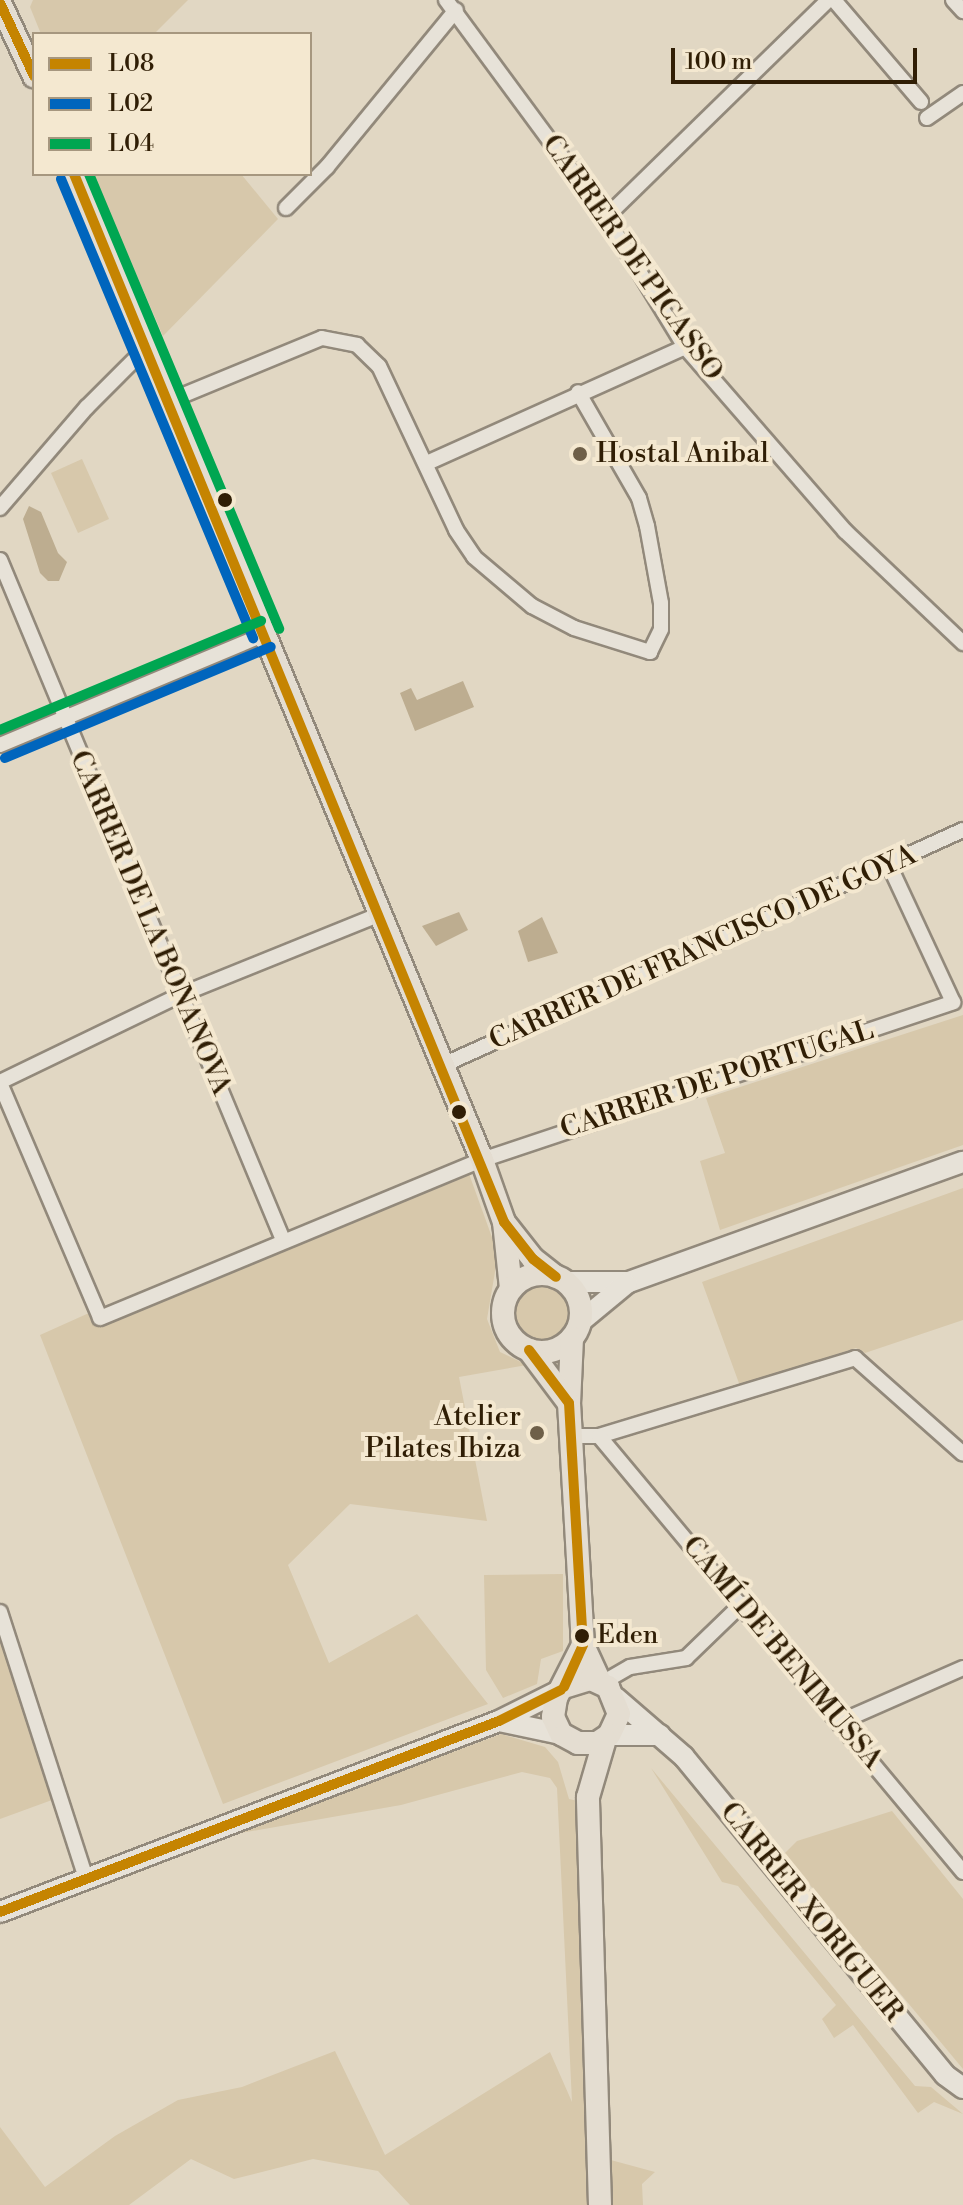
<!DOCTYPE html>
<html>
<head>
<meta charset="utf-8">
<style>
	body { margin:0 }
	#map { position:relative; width:963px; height:2205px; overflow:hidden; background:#e1d7c3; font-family:"Libre Bodoni",serif }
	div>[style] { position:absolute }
	.green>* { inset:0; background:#d7c8ab }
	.round { border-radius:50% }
	.water>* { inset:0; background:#bdad90 }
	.roads { filter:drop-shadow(2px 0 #92897b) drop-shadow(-2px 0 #92897b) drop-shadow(0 2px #92897b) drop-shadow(0 -2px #92897b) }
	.street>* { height:14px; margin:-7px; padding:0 7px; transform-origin:7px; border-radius:7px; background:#e7e2d8 }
	.secondary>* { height:20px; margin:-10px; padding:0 10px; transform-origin:10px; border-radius:10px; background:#e7e2d8 }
	.primary>* { height:22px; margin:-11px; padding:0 11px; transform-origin:11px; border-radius:11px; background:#e4ddd1 }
	.primary>.ring { margin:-11px; padding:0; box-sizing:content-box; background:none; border:22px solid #e4ddd1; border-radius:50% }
	.bus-1>* { height:10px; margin:-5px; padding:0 5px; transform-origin:5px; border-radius:5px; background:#c58401 }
	.bus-2>* { height:10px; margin:-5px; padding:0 5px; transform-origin:5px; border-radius:5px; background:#0065bd }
	.bus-3>* { height:10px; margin:-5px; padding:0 5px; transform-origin:5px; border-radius:5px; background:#00a651 }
	.dots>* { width:22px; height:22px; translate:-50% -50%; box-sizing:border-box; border:4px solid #f4e8d0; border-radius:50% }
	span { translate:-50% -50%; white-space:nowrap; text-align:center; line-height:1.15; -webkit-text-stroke:8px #f4e8d0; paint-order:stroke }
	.bus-label { font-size:26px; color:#301e05 }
	.left { translate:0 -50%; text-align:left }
	.street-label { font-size:28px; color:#301e05 }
	.poi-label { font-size:28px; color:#301e05 }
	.right { translate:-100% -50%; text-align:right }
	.legend { position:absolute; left:32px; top:32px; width:280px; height:144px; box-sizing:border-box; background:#f4e8d0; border:2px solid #a6977f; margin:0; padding:10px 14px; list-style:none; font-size:24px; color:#301e05 }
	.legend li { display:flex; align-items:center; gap:16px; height:40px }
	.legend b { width:40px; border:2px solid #a6977f }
	.scale { position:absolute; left:671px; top:48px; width:246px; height:36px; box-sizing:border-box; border:4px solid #301e05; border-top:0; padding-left:10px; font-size:24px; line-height:28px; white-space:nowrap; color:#301e05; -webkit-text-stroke:6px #f4e8d0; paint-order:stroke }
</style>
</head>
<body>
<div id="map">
	<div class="green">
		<div style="clip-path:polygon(33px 0,188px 0,154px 34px,41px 34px,30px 7px)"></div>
		<div style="clip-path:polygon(93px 174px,241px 174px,278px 219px,163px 336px)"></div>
		<div style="clip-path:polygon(82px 459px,109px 519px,78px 533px,51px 473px)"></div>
		<div style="clip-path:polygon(963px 1015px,963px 1145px,720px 1230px,700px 1161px,725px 1153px,706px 1098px)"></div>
		<div style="clip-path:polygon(468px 1171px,498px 1254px,487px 1319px,500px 1352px,527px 1365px,459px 1377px,487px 1521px,350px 1504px,288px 1565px,329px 1663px,417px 1614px,488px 1704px,223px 1804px,40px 1335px,89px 1313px,97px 1326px)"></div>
		<div style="clip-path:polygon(963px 1188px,963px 1320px,865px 1353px,856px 1348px,740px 1386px,702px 1282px)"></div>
		<div class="round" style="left:511px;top:1283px;width:62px;height:62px"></div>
		<div style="clip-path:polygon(563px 1574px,563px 1651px,541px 1659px,537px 1684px,503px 1698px,486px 1670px,484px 1575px)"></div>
		<div style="clip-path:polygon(0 1640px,52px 1800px,0 1819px)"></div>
		<div style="clip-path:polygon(501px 1734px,545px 1747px,558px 1762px,569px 1799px,578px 1801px,591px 2205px,410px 2205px,378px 2171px,313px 2159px,234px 2179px,191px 2159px,129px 2205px,0 2205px,0 2127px,45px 2187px,115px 2136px,178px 2100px,242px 2087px,335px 2051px,385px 2155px,550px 2052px,572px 2102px,557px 1788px,550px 1778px,522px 1772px,401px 1805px,235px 1834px)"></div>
		<div style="clip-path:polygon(651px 1768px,915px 2086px,931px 2087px,963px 2114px,934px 2102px,918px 2113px,853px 2025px,834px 2038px,822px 2019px,836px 2005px,738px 1886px,722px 1882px)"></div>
		<div style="clip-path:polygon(892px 1811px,963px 1899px,963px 2069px,784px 1854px,797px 1841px)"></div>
		<div style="clip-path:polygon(607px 2159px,655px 2172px,642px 2184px,643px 2205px,609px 2205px)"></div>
	</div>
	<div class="water">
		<div style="clip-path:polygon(29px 506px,41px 512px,58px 553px,67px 562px,59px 581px,48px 581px,40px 573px,23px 519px)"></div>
		<div style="clip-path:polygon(463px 681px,474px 707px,415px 731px,400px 693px,411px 688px,417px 700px)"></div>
		<div style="clip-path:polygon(459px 912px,468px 930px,436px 946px,422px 926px)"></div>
		<div style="clip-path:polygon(542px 917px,558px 953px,528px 962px,518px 931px)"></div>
	</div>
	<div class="roads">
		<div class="street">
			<div style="left:446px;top:0;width:270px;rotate:53.6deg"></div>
			<div style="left:606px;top:217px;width:152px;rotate:58.7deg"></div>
			<div style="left:685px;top:347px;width:244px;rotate:49deg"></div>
			<div style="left:845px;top:531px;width:163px;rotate:43.5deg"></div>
			<div style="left:834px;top:0;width:134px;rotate:49.5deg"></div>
			<div style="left:953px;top:0;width:15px;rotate:48deg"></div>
			<div style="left:927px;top:118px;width:44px;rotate:-34.8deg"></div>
			<div style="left:286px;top:208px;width:58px;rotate:-45deg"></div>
			<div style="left:327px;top:167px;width:203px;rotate:-50.6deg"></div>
			<div style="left:606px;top:217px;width:310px;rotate:-44.3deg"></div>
			<div style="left:169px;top:401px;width:165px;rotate:-22.4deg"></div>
			<div style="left:322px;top:338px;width:36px;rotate:11deg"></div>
			<div style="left:357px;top:345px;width:30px;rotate:44deg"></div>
			<div style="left:379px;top:366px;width:181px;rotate:64.8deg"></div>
			<div style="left:456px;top:530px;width:32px;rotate:56deg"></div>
			<div style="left:474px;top:557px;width:76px;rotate:40.2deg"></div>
			<div style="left:532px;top:606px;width:47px;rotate:27.6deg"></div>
			<div style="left:574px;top:628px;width:80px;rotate:17.5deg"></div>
			<div style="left:650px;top:652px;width:25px;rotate:-64deg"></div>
			<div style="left:661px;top:629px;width:26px;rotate:-90deg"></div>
			<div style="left:661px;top:603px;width:78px;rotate:-100.3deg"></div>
			<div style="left:647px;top:526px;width:29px;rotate:-106deg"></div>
			<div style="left:639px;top:498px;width:122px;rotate:-119.9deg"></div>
			<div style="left:427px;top:463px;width:283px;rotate:-24.2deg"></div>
			<div style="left:0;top:508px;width:133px;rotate:-49.3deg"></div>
			<div style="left:87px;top:407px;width:83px;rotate:-45deg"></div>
			<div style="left:0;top:560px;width:737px;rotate:67.4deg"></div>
			<div style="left:0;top:745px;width:288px;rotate:-22.7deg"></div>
			<div style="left:443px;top:1065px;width:571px;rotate:-24.32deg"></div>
			<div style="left:0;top:1082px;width:200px;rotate:-25.8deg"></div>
			<div style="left:180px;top:995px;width:216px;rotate:-22deg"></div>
			<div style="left:0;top:1083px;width:255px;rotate:66.9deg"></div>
			<div style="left:100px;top:1318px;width:413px;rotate:-22.5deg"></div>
			<div style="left:482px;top:1160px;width:497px;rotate:-18.5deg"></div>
			<div style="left:953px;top:1002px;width:151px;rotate:-115deg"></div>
			<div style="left:571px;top:1436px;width:28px"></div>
			<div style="left:599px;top:1436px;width:268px;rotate:-16.9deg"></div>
			<div style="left:855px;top:1358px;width:144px;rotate:41.6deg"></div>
			<div style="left:599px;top:1436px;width:568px;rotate:50.14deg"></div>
			<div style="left:0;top:1612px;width:281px;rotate:72.1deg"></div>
			<div style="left:602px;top:1683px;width:32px;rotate:-30deg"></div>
			<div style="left:630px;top:1667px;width:57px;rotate:-9.1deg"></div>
			<div style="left:686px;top:1658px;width:78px;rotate:-44deg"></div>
			<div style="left:840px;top:1722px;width:134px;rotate:-23.7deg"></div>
		</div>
		<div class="secondary">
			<div style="left:565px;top:1282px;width:64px"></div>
			<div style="left:629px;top:1282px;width:355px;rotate:-19.8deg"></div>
			<div style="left:580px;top:1322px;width:60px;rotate:-39.6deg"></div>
			<div style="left:616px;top:1698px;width:90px;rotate:40.9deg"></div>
			<div style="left:684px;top:1757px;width:411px;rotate:50.6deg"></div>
			<div style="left:945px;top:2075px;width:22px;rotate:36deg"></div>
			<div style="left:499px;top:1721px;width:63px;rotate:11.8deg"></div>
			<div style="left:609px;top:1735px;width:51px"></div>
			<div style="left:0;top:1912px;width:534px;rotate:-20.95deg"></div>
			<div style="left:499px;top:1721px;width:69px;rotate:-26.6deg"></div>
		</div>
		<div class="primary">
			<div style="left:0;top:3px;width:81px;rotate:65deg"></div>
			<div style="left:74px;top:174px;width:1067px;rotate:67.52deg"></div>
			<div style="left:482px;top:1160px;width:66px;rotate:70.5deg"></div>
			<div style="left:504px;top:1222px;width:67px;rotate:84deg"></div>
			<div style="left:507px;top:1226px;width:42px;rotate:51.8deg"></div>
			<div style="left:533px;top:1259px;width:29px;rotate:38deg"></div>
			<div class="ring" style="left:503px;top:1274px;width:56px;height:56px"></div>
			<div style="left:572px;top:1338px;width:65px;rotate:92.6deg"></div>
			<div style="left:569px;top:1403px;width:242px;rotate:86.7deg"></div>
			<div style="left:583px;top:1645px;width:41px;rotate:65.3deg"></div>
			<div style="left:529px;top:1350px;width:65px;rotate:53.1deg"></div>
			<div style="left:564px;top:1687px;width:28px;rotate:-17deg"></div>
			<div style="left:591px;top:1679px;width:19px;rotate:25deg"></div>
			<div style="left:608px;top:1687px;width:29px;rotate:68deg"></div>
			<div style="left:619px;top:1714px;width:23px;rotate:115deg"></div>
			<div style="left:609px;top:1735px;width:14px;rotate:146deg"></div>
			<div style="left:597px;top:1743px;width:19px;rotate:180deg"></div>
			<div style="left:578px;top:1743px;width:19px;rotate:-152deg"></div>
			<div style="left:561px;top:1734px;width:19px;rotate:-115deg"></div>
			<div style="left:553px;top:1717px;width:19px;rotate:-81deg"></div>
			<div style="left:556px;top:1698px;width:59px;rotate:-63deg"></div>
			<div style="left:600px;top:2205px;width:408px;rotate:-91.7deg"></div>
			<div style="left:588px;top:1797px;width:60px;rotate:-73.7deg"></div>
		</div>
	</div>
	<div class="bus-1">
		<div style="left:0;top:3px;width:81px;rotate:65deg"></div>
		<div style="left:74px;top:174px;width:1133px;rotate:67.69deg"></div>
		<div style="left:504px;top:1222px;width:47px;rotate:51.9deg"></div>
		<div style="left:533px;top:1259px;width:29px;rotate:38deg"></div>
		<div style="left:529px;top:1350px;width:66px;rotate:53deg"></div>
		<div style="left:569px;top:1403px;width:242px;rotate:86.7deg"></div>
		<div style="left:583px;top:1645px;width:46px;rotate:114.3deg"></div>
		<div style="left:0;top:1912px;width:534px;rotate:-20.95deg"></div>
		<div style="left:499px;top:1721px;width:69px;rotate:-26.6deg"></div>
	</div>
	<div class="bus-2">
		<div style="left:61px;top:179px;width:498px;rotate:67.3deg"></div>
		<div style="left:5px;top:758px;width:288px;rotate:-22.7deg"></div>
	</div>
	<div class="bus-3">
		<div style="left:89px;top:174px;width:493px;rotate:67.3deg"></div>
		<div style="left:0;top:730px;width:283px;rotate:-22.7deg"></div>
	</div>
	<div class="dots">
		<div style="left:580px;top:454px;background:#6e5f48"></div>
		<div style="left:225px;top:500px;background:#301e05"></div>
		<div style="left:459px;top:1112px;background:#301e05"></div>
		<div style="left:537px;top:1433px;background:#6e5f48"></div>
		<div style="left:582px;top:1636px;background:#301e05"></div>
	</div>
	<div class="bus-label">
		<span class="left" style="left:597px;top:1636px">Eden</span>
	</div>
	<div class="street-label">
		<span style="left:632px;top:258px;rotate:55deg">CARRER DE PICASSO</span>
		<span style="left:150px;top:923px;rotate:67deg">CARRER DE LA BONANOVA</span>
		<span style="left:703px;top:948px;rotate:-24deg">CARRER DE FRANCISCO DE GOYA</span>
		<span style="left:717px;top:1080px;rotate:-18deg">CARRER DE PORTUGAL</span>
		<span style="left:782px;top:1653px;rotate:50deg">CAMÍ DE BENIMUSSA</span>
		<span style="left:811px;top:1912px;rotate:51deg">CARRER XORIGUER</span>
	</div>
	<div class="poi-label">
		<span class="left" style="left:596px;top:454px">Hostal Anibal</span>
		<span class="right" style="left:521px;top:1433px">Atelier<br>Pilates Ibiza</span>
	</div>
	<ul class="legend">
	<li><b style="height:10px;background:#c58401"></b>L08</li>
	<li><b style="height:10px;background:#0065bd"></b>L02</li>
	<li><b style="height:10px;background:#00a651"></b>L04</li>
	</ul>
	<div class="scale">100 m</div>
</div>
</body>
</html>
